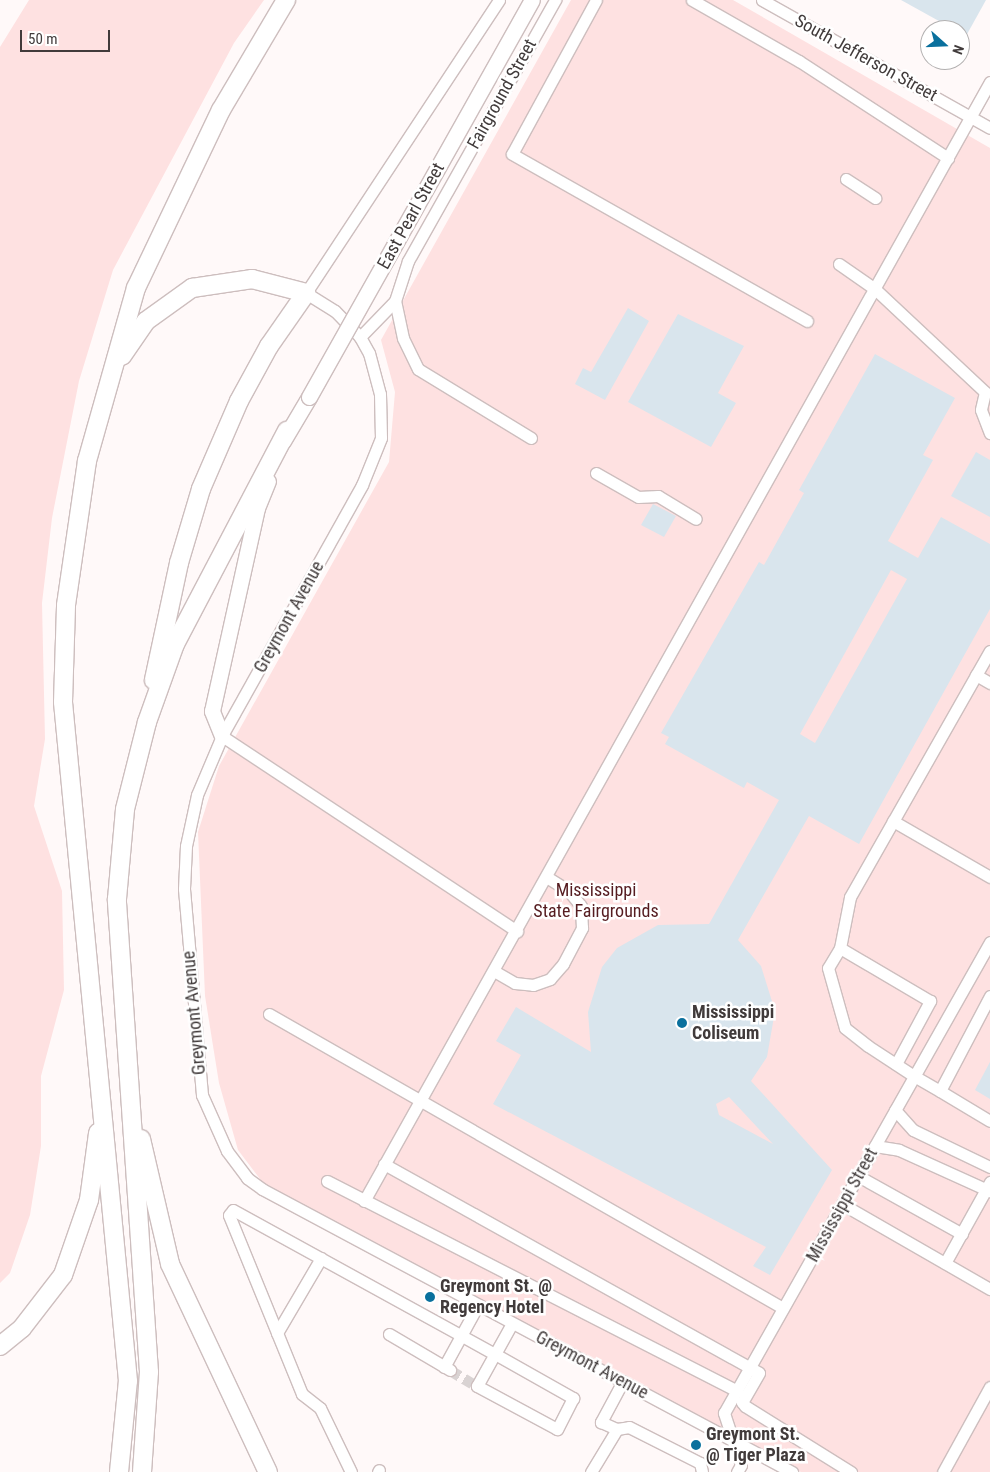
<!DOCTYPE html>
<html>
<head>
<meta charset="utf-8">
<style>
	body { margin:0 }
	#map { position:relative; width:990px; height:1472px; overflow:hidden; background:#fff9f9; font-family:"Roboto Condensed",sans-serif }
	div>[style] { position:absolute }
	.green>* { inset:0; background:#fee1e1 }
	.building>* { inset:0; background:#d9e5ed }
	.minor-tunnel>* { height:11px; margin-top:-5.5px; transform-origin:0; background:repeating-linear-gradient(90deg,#d9d3d3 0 11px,transparent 0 16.5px) }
	.roads { filter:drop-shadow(1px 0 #cdbebe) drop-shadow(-1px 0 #cdbebe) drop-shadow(0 1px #cdbebe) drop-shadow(0 -1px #cdbebe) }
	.minor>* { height:11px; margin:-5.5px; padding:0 5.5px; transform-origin:5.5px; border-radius:5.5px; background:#fff }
	.major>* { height:15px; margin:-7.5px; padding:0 7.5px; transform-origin:7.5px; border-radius:7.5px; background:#fff }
	.highway>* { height:18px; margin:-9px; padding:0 9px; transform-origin:9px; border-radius:9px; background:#fff }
	.bridges { filter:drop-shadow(1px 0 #cdbebe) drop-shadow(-1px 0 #cdbebe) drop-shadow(0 1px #cdbebe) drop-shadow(0 -1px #cdbebe) }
	.major-bridge>* { height:15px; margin:-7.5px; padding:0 7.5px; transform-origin:7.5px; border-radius:7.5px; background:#fff }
	.dots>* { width:14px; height:14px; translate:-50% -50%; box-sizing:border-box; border:2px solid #fff; border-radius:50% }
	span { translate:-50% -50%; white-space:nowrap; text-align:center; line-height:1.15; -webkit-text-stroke:5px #fff; paint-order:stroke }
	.street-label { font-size:18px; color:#413b3b }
	.park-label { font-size:18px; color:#551c20 }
	.poi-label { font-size:18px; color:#413b3b; font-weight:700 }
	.left { translate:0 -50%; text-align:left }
	.north { position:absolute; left:920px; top:20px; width:50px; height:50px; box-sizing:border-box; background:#fff; border:1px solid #b3b1b1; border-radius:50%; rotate:110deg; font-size:14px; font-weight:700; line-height:20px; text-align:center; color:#413b3b }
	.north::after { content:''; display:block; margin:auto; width:18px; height:22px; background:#0a709d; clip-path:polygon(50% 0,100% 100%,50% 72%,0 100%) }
	.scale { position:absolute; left:20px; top:30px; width:90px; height:22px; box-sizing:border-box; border:2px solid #413b3b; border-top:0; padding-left:6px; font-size:15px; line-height:18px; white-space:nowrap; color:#413b3b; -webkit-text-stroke:4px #fff; paint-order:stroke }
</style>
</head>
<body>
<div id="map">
	<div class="green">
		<div style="clip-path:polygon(29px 0,264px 0,234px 43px,113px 270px,79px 381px,52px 518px,42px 603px,45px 739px,34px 806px,62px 891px,64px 990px,41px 1076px,41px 1146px,30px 1215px,10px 1273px,0 1283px,0 47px)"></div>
		<div style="clip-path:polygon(571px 0,733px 0,990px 148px,990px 1472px,801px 1472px,263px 1183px,238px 1150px,219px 1083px,205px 996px,198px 832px,219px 766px,389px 462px,395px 392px,381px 340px)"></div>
	</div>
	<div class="building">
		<div style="clip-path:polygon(901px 0,986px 0,966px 36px)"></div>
		<div style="clip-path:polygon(628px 308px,649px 321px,605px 400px,575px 384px,583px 368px,591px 372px)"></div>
		<div style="clip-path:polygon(678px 314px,744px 346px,718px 393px,736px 403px,711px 447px,628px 402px)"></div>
		<div style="clip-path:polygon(evenodd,875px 354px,955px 398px,923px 455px,933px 460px,888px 541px,918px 558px,941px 517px,990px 544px,990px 609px,859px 844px,809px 816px,738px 940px,761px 966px,775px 1011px,767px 1057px,751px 1081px,832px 1170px,770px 1275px,753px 1266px,766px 1247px,493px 1104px,521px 1055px,496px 1041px,516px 1007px,591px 1052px,588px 1012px,602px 967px,617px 948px,658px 925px,709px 924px,779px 800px,747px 782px,744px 788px,665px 744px,669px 737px,661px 733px,759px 562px,764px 565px,804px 493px,799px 490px,875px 354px,891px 570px,907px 579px,815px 743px,800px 734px,891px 570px,875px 354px,729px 1097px,773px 1144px,719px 1115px,716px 1104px,729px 1097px)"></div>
		<div style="clip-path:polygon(976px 452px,990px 460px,990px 517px,951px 496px)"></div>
		<div style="clip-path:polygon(653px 504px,676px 516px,664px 537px,641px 525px)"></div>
		<div style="clip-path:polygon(990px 1062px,990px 1099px,975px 1090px)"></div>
	</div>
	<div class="minor-tunnel">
		<div style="left:450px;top:1370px;width:26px;rotate:31deg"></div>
	</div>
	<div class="roads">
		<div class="minor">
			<div style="left:499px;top:0;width:351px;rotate:123.4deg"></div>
			<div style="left:306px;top:293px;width:34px;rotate:32deg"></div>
			<div style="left:335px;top:311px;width:36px;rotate:46deg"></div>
			<div style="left:360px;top:337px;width:18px;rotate:61deg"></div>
			<div style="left:369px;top:353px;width:42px;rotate:75deg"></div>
			<div style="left:380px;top:394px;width:44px;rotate:88.7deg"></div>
			<div style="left:381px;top:438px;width:51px;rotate:112deg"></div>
			<div style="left:362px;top:485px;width:287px;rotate:119.2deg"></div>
			<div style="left:222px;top:736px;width:64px;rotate:113deg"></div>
			<div style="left:197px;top:795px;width:52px;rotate:102.2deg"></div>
			<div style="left:186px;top:846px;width:43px;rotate:92.7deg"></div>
			<div style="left:184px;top:889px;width:207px;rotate:85deg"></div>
			<div style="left:202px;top:1095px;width:61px;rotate:65.9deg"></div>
			<div style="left:227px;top:1151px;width:34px;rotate:53deg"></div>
			<div style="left:247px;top:1178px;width:19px;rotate:36deg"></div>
			<div style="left:262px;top:1189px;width:601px;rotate:28.1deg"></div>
			<div style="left:596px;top:0;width:175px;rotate:118.6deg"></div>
			<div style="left:512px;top:154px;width:339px;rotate:29.5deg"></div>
			<div style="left:692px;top:0;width:123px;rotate:29.7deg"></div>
			<div style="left:799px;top:61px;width:178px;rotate:33.1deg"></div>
			<div style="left:762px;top:0;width:261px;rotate:29.3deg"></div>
			<div style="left:846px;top:179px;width:35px;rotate:33deg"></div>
			<div style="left:839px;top:264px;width:44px;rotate:34.8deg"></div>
			<div style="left:875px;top:289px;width:151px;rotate:43.1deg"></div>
			<div style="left:985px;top:392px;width:18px;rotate:103deg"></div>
			<div style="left:981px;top:410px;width:25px;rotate:69deg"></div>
			<div style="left:360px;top:337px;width:50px;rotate:-45.8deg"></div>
			<div style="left:531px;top:438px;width:132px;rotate:-148.6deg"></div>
			<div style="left:418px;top:369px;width:34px;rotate:-116deg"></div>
			<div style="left:403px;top:338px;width:38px;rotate:-102deg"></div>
			<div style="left:395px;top:301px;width:42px;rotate:-72deg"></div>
			<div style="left:408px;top:261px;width:300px;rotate:-60.6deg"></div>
			<div style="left:596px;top:473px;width:48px;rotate:29.7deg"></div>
			<div style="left:638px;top:497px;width:20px;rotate:-3deg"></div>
			<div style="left:658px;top:496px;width:44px;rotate:31.2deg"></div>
			<div style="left:976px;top:675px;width:16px;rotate:30deg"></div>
			<div style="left:222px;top:736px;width:354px;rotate:33.5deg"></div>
			<div style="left:893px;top:821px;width:112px;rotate:30deg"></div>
			<div style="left:840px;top:948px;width:52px;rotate:-78.9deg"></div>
			<div style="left:850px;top:897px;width:283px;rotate:-60.4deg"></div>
			<div style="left:494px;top:971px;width:24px;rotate:30deg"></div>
			<div style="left:515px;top:983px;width:18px;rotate:6deg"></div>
			<div style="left:533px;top:985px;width:18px;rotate:-19deg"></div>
			<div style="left:550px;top:979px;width:20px;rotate:-49deg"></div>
			<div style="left:563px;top:964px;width:41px;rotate:-62.2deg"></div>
			<div style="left:582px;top:928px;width:22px;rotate:-93deg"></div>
			<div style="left:581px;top:906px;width:19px;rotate:-129deg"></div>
			<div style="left:569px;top:891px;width:26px;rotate:-148deg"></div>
			<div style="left:990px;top:996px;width:107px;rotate:117.8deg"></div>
			<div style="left:940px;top:1091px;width:58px;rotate:31deg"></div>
			<div style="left:269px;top:1014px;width:592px;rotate:29.77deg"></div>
			<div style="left:896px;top:1064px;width:72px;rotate:-61.6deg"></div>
			<div style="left:930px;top:1001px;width:104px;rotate:-149.5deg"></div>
			<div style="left:840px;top:948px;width:23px;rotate:121deg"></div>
			<div style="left:828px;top:968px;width:62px;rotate:74.2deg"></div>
			<div style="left:845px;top:1028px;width:29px;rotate:38deg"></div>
			<div style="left:868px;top:1046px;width:55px;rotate:33.1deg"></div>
			<div style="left:914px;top:1076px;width:30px;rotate:30deg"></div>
			<div style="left:895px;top:1110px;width:27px;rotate:48deg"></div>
			<div style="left:913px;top:1130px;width:85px;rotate:25.7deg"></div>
			<div style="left:875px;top:1146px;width:24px;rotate:9deg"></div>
			<div style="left:899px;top:1150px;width:100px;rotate:24.3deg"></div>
			<div style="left:384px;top:1164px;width:429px;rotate:29.1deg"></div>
			<div style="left:759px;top:1373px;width:34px;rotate:120deg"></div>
			<div style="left:742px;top:1402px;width:5px;rotate:53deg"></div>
			<div style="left:745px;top:1406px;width:125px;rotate:31.9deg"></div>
			<div style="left:858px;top:1176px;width:119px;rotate:29.1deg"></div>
			<div style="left:327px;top:1181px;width:461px;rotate:27.1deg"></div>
			<div style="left:364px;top:1201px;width:1282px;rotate:-60.78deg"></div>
			<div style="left:842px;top:1204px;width:171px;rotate:29.9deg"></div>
			<div style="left:945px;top:1263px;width:93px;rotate:-60.9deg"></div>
			<div style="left:277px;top:1333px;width:87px;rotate:-59.6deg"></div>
			<div style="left:389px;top:1334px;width:71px;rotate:30.5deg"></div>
			<div style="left:444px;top:1367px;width:71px;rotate:-61.3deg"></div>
			<div style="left:623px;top:1381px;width:47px;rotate:118.2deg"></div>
			<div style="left:601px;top:1422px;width:17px;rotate:24deg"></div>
			<div style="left:617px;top:1429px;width:12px;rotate:-9deg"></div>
			<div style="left:629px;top:1427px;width:80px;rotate:26.9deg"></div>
			<div style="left:700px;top:1463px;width:9px;rotate:77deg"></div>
			<div style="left:351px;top:1472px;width:71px;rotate:-115.8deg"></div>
			<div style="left:320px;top:1408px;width:23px;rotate:-142deg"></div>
			<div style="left:302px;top:1394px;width:193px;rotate:-112.2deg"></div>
			<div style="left:229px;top:1215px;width:6px;rotate:-51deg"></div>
			<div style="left:233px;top:1210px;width:261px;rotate:28.8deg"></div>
			<div style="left:462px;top:1336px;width:38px;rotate:29deg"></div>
			<div style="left:495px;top:1354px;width:90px;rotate:29.4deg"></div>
			<div style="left:573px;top:1398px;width:35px;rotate:117deg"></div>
			<div style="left:557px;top:1429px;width:91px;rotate:-151.7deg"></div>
			<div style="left:477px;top:1386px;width:37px;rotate:-61deg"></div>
			<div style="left:495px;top:1354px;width:35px;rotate:-61deg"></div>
			<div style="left:378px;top:1472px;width:2px;rotate:-63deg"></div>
			<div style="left:591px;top:1472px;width:50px;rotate:-58.8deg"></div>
			<div style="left:737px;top:1472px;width:8px;rotate:-60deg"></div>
			<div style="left:741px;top:1465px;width:55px;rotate:-108.1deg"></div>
			<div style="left:724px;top:1413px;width:541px;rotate:-60.54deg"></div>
			<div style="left:943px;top:1472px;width:97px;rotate:-61.1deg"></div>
		</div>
		<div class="major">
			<div style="left:283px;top:441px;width:51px;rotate:-59.4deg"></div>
			<div style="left:222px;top:736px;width:27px;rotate:-112deg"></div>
			<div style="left:212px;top:711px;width:208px;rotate:-77.5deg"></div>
			<div style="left:257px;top:508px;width:29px;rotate:-68deg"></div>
		</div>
		<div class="highway">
			<div style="left:122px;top:356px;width:42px;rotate:-55.6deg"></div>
			<div style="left:146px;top:321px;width:57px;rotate:-35.7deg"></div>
			<div style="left:192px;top:288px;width:61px;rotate:-8.5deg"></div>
			<div style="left:252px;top:279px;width:56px;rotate:14.5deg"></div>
			<div style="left:306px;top:293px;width:65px;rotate:124.9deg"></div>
			<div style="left:269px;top:346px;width:63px;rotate:118.6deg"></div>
			<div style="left:239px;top:401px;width:96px;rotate:113.4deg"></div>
			<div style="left:201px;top:489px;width:77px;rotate:106.6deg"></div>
			<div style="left:179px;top:563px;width:120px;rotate:102.1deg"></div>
			<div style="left:141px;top:1139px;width:128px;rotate:76.9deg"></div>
			<div style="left:170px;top:1264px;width:230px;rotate:64.8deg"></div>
			<div style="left:0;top:1346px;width:28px;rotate:-39deg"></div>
			<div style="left:22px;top:1328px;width:67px;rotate:-52.3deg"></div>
			<div style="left:63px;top:1275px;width:79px;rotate:-70.9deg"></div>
			<div style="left:89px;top:1200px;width:68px;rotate:-82.3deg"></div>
			<div style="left:119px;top:1472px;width:91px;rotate:-84.4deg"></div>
			<div style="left:128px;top:1381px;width:682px;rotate:-95.47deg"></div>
			<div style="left:63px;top:702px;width:97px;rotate:-88.2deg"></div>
			<div style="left:66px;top:605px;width:146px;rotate:-81.7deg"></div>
			<div style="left:87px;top:461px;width:180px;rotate:-74.2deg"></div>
			<div style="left:136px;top:288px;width:197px;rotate:-64.5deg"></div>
			<div style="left:221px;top:110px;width:128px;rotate:-59.4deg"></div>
			<div style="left:142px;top:1472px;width:100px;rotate:-86deg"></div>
			<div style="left:149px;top:1372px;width:474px;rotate:-93.9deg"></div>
			<div style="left:117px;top:899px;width:90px;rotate:-84.9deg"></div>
			<div style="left:125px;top:809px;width:90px;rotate:-75.8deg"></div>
			<div style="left:147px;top:722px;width:83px;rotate:-70.3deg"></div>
			<div style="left:175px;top:644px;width:241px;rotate:-62.3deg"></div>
		</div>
	</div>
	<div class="bridges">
		<div class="major-bridge">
			<div style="left:309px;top:397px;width:455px;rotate:-60.7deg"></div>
		</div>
	</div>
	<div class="dots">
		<div style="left:682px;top:1023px;background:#0a709d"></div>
		<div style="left:430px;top:1297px;background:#0a709d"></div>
		<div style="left:696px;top:1445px;background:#0a709d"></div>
	</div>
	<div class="street-label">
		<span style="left:866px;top:58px;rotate:29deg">South Jefferson Street</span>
		<span style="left:502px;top:94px;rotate:-61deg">Fairground Street</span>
		<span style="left:411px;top:216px;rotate:-61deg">East Pearl Street</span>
		<span style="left:289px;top:617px;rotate:-61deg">Greymont Avenue</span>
		<span style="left:194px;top:1013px;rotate:-95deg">Greymont Avenue</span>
		<span style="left:842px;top:1205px;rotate:-61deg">Mississippi Street</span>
		<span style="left:592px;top:1365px;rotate:28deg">Greymont Avenue</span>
	</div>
	<div class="park-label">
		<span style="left:596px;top:901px">Mississippi<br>State Fairgrounds</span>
	</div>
	<div class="poi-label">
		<span class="left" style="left:692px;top:1023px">Mississippi<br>Coliseum</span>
		<span class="left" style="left:440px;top:1297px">Greymont St. @<br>Regency Hotel</span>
		<span class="left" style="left:706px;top:1445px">Greymont St.<br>@ Tiger Plaza</span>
	</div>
	<div class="north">N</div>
	<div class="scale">50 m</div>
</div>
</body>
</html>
